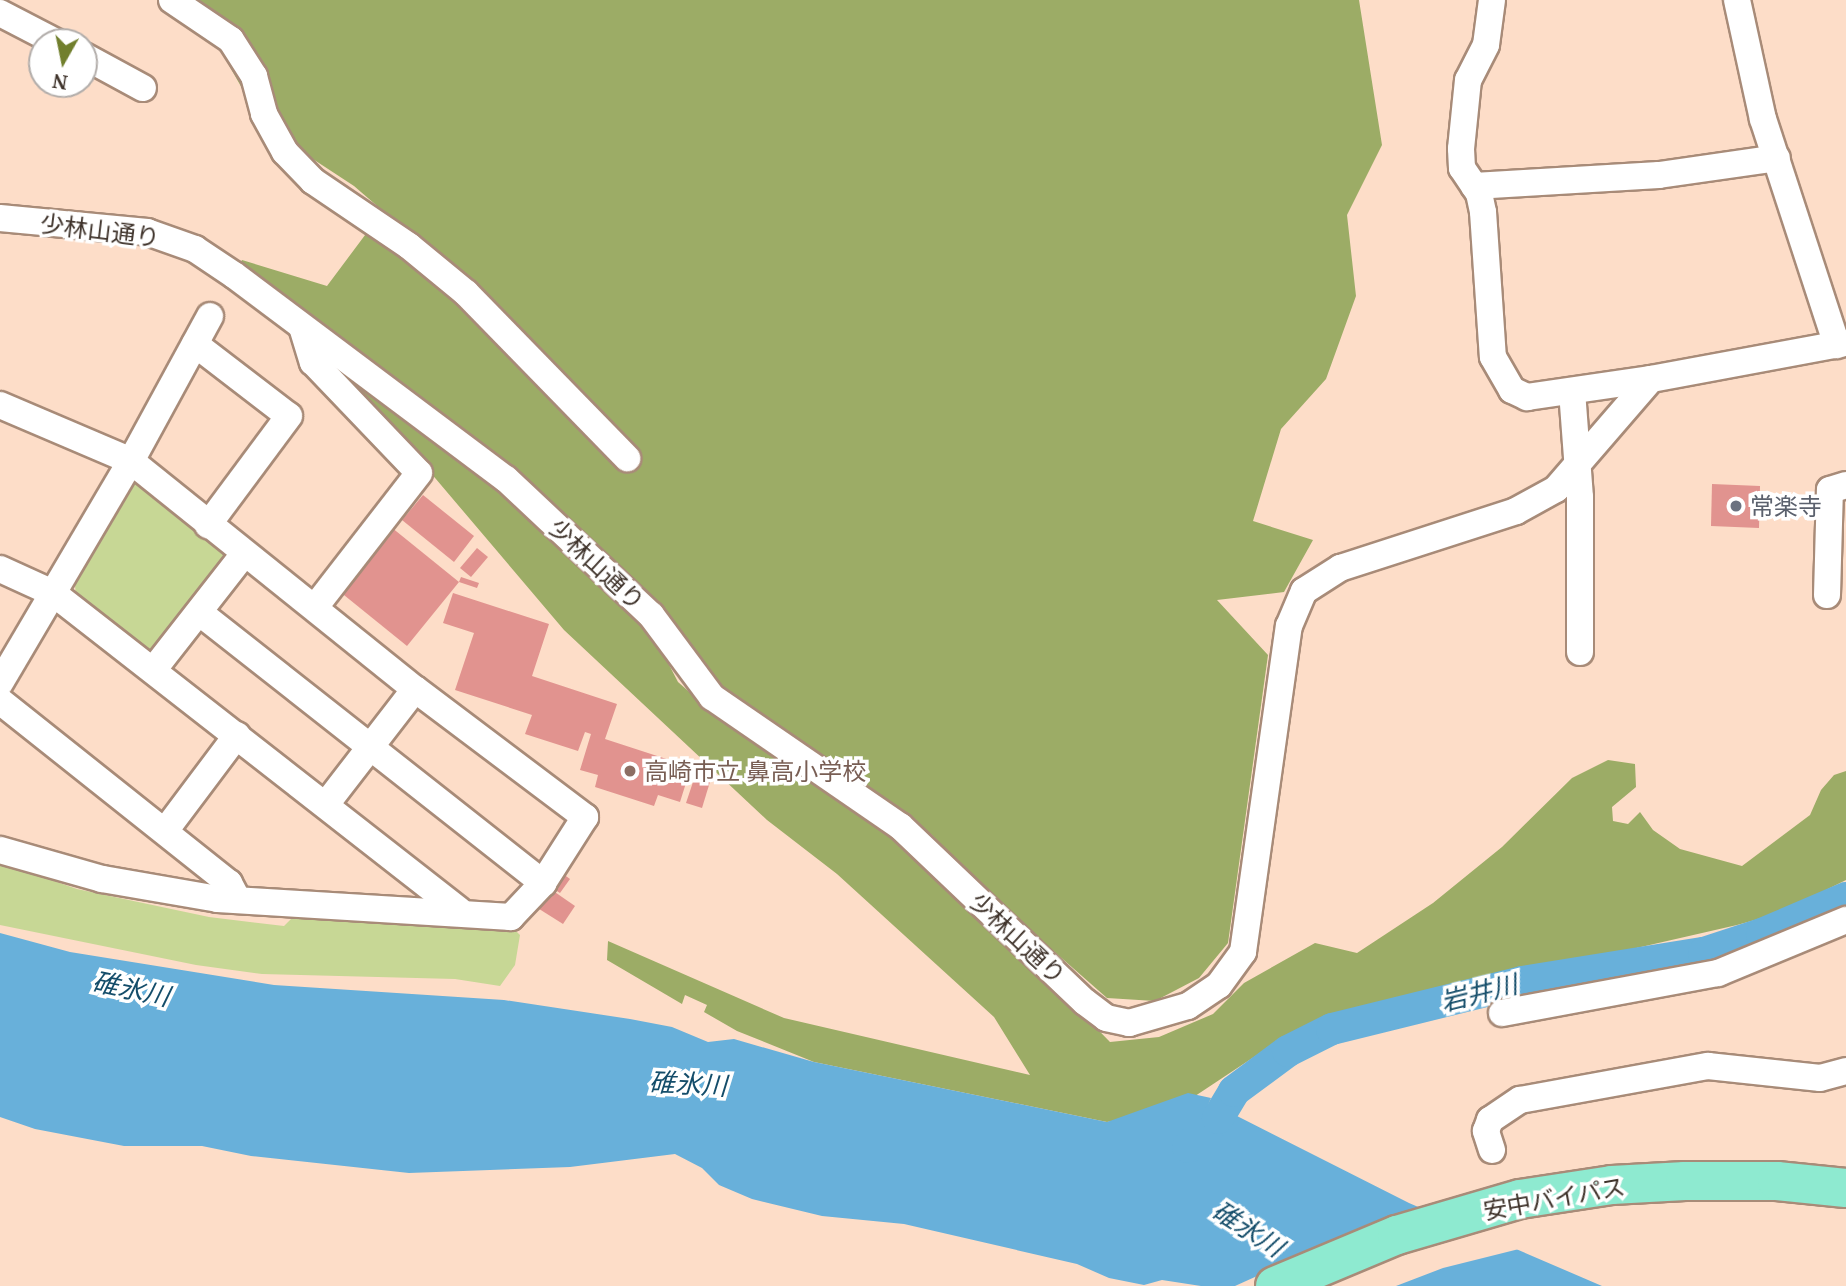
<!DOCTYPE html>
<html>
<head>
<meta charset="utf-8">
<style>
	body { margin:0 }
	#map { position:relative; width:1846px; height:1286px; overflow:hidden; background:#fdddc8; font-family:"Noto Serif","Noto Sans JP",serif }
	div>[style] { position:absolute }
	.green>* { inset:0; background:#c7d795 }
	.forest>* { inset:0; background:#9cac66 }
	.water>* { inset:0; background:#68b0da }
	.pier>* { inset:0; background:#fdddc8 }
	.river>* { height:32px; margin:-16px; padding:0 16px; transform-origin:16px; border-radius:16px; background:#68b0da }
	.building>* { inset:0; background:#e1938f }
	.roads { filter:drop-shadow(2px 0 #a88b78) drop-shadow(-2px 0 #a88b78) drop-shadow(0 2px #a88b78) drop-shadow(0 -2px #a88b78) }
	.minor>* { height:26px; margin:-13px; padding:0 13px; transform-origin:13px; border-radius:13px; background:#fff }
	.highway>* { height:38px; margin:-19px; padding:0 19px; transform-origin:19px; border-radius:19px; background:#8eead0 }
	.dots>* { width:19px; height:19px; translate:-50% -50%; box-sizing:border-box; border:4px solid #fff; border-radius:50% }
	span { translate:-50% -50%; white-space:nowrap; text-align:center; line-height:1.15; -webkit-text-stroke:7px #fff; paint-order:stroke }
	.street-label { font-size:24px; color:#3f332b }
	.worship-label { font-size:24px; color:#5b616d }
	.left { translate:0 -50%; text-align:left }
	.education-label { font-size:24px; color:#785e54 }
	.water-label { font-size:26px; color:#144d6a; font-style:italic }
	.north { position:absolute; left:28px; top:28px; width:70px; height:70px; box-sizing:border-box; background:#fff; border:2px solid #b2adaa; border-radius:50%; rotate:189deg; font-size:19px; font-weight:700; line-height:28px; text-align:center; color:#3f332b }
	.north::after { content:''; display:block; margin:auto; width:24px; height:32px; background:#717f2d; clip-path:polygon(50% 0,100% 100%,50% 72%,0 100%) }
</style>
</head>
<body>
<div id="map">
	<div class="green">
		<div style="clip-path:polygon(142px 481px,225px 550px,226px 559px,158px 649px,146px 652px,76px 598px,75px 585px,132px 483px)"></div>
		<div style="clip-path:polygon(0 862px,77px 889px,209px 917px,284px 926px,296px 914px,507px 922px,520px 935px,515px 965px,500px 986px,455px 979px,262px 974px,196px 965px,0 925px)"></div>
	</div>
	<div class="forest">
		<div style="clip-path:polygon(192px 0,1359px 0,1382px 145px,1347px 215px,1356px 296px,1326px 379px,1281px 429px,1253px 521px,1313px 540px,1284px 592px,1217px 600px,1268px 655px,1228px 943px,1199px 978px,1155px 1001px,1107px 998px,991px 896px,932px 835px,721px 690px,659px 610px,239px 265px,242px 260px,327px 286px,383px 211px,354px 186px,264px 127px)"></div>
		<div style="clip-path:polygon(327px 355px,492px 479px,652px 632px,678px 682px,703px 704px,897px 834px,976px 905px,1110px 1042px,1159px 1037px,1213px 1014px,1244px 983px,1315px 943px,1357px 953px,1433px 903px,1502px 847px,1572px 778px,1608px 760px,1635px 764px,1636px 787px,1612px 807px,1613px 821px,1628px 824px,1640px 812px,1653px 830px,1680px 849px,1742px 866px,1810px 815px,1821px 790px,1834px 775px,1846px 771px,1846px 880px,1780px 913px,1737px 925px,1348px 1014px,1263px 1051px,1177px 1108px,1107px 1122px,814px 1062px,737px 1031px,704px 1012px,707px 1005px,685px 995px,682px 1004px,607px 960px,608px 941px,784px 1018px,1030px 1075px,994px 1017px,837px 874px,767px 820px,564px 630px,430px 472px,326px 368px)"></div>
	</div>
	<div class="water">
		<div style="clip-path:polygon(0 933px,70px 952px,274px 985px,504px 1000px,630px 1019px,672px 1027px,708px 1042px,734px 1039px,814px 1062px,1107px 1122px,1188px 1093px,1211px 1098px,1203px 1116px,1237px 1116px,1409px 1203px,1602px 1286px,1201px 1286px,1162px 1280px,1144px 1285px,1109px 1278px,1077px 1264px,904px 1224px,822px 1216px,752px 1199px,719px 1185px,702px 1168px,675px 1154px,570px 1167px,409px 1173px,251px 1156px,202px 1146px,124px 1146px,35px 1129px,0 1117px)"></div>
	</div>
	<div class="pier">
		<div style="clip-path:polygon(1427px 1207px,1523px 1248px,1443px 1268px,1396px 1286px,1235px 1286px,1372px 1224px)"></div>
	</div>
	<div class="river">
		<div style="left:1188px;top:1147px;width:42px;rotate:-44deg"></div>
		<div style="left:1218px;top:1118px;width:31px;rotate:-59deg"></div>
		<div style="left:1234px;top:1091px;width:67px;rotate:-36.5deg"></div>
		<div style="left:1288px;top:1051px;width:49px;rotate:-26.6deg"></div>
		<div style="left:1332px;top:1029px;width:196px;rotate:-13.9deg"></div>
		<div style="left:1522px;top:982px;width:184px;rotate:-9.1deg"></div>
		<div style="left:1704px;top:953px;width:61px;rotate:-18.1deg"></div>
		<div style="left:1762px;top:934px;width:91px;rotate:-23.2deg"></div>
	</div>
	<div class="building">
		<div style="clip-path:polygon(1712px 484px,1760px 486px,1759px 528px,1711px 526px)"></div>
		<div style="clip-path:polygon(423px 495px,474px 536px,454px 562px,402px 520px)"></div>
		<div style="clip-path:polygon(391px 527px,459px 582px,407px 646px,339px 591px)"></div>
		<div style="clip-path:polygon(477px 548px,488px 557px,471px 577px,460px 568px)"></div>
		<div style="clip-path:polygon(461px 577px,479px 583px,477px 588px,459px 582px)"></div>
		<div style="clip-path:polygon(453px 593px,549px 624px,532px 676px,617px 704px,605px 739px,691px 767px,680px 802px,658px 795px,654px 806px,595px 787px,598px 775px,580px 770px,591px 734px,585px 732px,578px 751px,525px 734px,532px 715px,455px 690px,474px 633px,443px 623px)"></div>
		<div style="clip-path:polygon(698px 767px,713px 772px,702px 808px,686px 803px)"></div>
		<div style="clip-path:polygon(559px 871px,570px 879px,560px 893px,549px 886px)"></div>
		<div style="clip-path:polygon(549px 888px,575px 906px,563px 924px,536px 907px)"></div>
	</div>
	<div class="roads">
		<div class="minor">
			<div style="left:172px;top:0;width:71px;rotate:34.1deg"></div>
			<div style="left:231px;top:40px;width:43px;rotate:57.4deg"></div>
			<div style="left:254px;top:76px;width:39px;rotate:75deg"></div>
			<div style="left:264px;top:114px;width:43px;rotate:61.1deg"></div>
			<div style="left:285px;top:152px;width:40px;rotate:46deg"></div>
			<div style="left:313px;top:181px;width:116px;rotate:34.1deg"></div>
			<div style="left:409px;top:246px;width:74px;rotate:39.5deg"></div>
			<div style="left:466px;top:293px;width:231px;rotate:45.7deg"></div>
			<div style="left:1492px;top:0;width:45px;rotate:97.6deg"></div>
			<div style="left:1486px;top:45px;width:39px;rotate:117deg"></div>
			<div style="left:1468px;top:80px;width:69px;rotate:95.8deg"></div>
			<div style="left:1461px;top:149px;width:19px;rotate:87deg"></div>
			<div style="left:1462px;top:168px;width:30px;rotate:56deg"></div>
			<div style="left:1479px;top:193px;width:19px;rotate:78deg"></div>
			<div style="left:1483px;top:212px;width:145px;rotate:86.1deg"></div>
			<div style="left:1493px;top:357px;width:38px;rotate:60deg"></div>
			<div style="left:1512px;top:390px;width:17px;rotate:25deg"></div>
			<div style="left:1527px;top:397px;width:125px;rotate:-8.3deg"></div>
			<div style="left:1737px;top:0;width:122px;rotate:77.7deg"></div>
			<div style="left:1763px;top:119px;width:238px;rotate:71.9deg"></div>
			<div style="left:0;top:13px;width:63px;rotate:27.4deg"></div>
			<div style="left:84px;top:56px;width:67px;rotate:28.5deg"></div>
			<div style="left:1474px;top:186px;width:185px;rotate:-3.4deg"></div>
			<div style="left:1659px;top:175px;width:119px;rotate:-8.2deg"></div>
			<div style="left:0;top:218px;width:148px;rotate:5.4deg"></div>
			<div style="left:147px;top:232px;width:51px;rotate:19.5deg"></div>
			<div style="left:195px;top:249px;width:47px;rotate:33.7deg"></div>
			<div style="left:234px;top:275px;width:340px;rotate:36.9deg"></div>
			<div style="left:506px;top:479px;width:199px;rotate:43.2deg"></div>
			<div style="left:651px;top:615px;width:102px;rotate:53.4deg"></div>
			<div style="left:712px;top:697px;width:228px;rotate:34.5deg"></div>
			<div style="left:900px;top:826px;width:255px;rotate:43.6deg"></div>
			<div style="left:1085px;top:1002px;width:26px;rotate:37deg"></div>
			<div style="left:1106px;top:1018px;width:24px;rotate:12deg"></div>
			<div style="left:1129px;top:1023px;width:61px;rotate:-16.1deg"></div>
			<div style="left:1188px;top:1006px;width:37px;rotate:-34deg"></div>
			<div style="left:1219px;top:985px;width:41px;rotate:-54deg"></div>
			<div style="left:1243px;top:952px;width:329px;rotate:-82deg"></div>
			<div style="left:1289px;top:626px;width:38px;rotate:-67deg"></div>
			<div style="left:1304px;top:591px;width:43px;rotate:-32.6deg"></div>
			<div style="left:1340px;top:568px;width:185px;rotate:-17.9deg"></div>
			<div style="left:1516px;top:511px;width:46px;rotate:-28.8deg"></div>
			<div style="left:1556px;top:489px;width:145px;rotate:-49.2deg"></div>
			<div style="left:1651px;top:379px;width:198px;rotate:-10.5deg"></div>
			<div style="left:302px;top:327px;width:37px;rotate:73deg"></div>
			<div style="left:313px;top:362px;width:153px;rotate:46.3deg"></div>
			<div style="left:419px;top:473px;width:170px;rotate:127.8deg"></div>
			<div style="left:195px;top:344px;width:118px;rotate:37.5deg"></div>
			<div style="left:289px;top:416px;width:136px;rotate:126.6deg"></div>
			<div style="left:1572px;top:391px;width:106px;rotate:85.7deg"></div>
			<div style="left:1580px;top:497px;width:155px;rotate:90deg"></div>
			<div style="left:0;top:405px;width:142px;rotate:23.1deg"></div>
			<div style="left:131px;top:461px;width:364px;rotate:38.8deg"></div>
			<div style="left:415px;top:689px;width:213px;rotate:37deg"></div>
			<div style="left:585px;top:817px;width:78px;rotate:122.5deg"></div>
			<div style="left:543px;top:883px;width:47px;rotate:133.3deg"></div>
			<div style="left:511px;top:917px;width:294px;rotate:-176.5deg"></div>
			<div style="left:218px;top:899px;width:118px;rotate:-170.2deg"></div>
			<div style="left:102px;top:879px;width:106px;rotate:-164.1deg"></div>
			<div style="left:0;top:569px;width:58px;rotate:24.4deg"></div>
			<div style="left:53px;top:593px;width:515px;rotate:37.98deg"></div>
			<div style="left:1827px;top:595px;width:105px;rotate:-88.4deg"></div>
			<div style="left:1830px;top:490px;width:17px;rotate:-17deg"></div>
			<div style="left:200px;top:613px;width:437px;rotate:38.2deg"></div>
			<div style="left:154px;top:669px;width:146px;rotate:-52deg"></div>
			<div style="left:0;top:683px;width:258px;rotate:-59.5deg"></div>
			<div style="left:131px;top:461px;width:165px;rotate:-61.4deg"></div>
			<div style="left:0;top:701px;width:293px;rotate:38.5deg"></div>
			<div style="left:229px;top:883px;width:19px;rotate:62deg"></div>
			<div style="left:327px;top:803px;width:144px;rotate:-52.3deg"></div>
			<div style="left:165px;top:831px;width:120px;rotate:-53.1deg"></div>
			<div style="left:1502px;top:1013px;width:220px;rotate:-10.5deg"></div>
			<div style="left:1718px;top:973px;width:139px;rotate:-22.5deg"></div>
			<div style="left:1492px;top:1150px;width:20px;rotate:-108deg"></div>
			<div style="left:1486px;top:1131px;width:12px;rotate:-70deg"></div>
			<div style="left:1490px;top:1120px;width:36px;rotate:-34deg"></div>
			<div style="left:1520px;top:1100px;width:191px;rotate:-10.3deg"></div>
			<div style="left:1708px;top:1066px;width:113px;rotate:6.1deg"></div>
			<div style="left:1820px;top:1078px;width:27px;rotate:-15deg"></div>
		</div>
		<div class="highway">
			<div style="left:1275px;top:1286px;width:132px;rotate:-22.7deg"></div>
			<div style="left:1397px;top:1235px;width:128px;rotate:-16.3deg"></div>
			<div style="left:1520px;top:1199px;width:93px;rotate:-8.7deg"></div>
			<div style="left:1612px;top:1185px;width:73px;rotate:-3.1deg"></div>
			<div style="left:1685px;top:1181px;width:92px"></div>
			<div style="left:1777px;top:1181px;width:69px;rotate:5.8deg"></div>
		</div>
	</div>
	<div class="dots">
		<div style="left:1736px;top:506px;background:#6b7280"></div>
		<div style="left:630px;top:771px;background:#8d6e63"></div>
	</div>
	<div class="street-label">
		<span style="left:100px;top:230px;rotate:7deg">少林山通り</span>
		<span style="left:597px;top:564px;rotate:43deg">少林山通り</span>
		<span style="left:1018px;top:938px;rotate:43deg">少林山通り</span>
		<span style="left:1554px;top:1198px;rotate:-10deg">安中バイパス</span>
	</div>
	<div class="worship-label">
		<span class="left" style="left:1750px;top:506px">常楽寺</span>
	</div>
	<div class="education-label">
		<span class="left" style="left:644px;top:771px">高崎市立 鼻高小学校</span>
	</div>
	<div class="water-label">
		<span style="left:131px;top:989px;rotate:12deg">碓氷川</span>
		<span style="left:1479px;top:993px;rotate:-14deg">岩井川</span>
		<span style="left:688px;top:1084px;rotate:3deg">碓氷川</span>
		<span style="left:1248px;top:1229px;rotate:33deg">碓氷川</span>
	</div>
	<div class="north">N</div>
</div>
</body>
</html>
